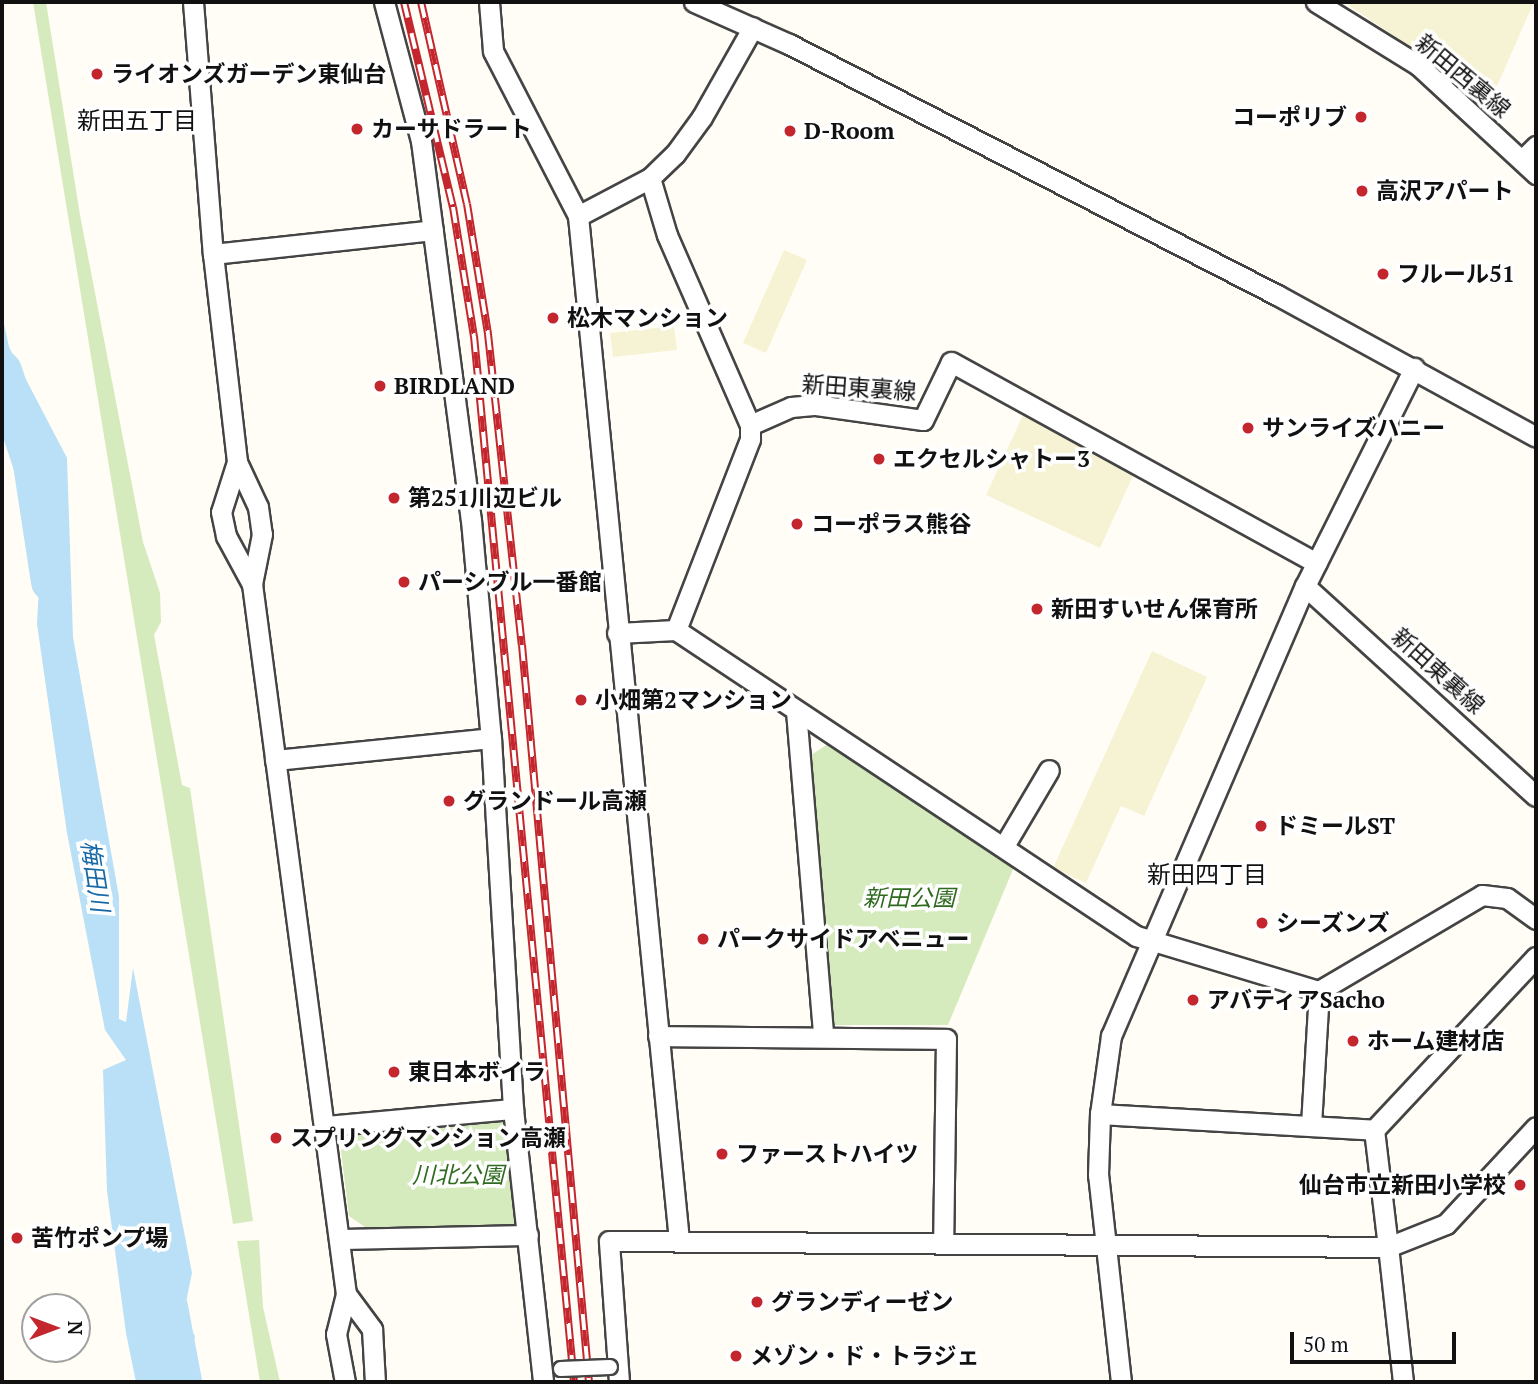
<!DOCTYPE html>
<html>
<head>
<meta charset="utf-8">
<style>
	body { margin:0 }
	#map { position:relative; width:1538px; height:1384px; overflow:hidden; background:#fffdf5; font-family:"PT Serif","Noto Sans JP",serif }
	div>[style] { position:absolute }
	.farmland>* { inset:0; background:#f6f3d4 }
	.green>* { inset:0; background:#d5ebbd }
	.water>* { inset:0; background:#b9e0f7 }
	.river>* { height:40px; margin:-20px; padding:0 20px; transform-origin:20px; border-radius:20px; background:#b9e0f7 }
	.roads { filter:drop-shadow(2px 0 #444) drop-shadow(-2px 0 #444) drop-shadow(0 2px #444) drop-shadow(0 -2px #444) }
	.minor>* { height:19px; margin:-9.5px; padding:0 9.5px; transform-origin:9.5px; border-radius:9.5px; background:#fff }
	.rail>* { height:8px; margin-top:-4px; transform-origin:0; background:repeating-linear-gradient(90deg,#fff 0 16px,#c4262e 0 32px); box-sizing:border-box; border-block:2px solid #c4262e }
	.bridges { filter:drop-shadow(2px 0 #444) drop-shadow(-2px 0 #444) drop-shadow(0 2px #444) drop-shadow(0 -2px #444) }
	.pedestrian-bridge>* { height:14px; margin:-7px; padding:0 7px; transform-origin:7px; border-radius:7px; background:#fff }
	.dots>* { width:19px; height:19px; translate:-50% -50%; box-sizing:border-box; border:4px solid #fff; border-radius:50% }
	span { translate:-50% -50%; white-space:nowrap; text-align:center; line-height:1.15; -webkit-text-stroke:7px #fff; paint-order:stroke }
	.poi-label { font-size:23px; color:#111; font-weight:700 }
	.left { translate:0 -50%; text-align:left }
	.right { translate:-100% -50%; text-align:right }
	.street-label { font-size:23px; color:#111 }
	.park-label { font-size:23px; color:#2f6b1f; font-style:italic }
	.neighbourhood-label { font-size:24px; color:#111 }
	.water-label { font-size:24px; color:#1768a6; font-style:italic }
	.frame { position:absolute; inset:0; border:4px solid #111; pointer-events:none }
	.north { position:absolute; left:21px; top:1293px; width:70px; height:70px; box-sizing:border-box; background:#fff; border:2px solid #a0a0a0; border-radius:50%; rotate:90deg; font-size:19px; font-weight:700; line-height:28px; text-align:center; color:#111 }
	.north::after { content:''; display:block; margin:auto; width:24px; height:32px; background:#c4262e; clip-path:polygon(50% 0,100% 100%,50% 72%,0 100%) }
	.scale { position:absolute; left:1290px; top:1332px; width:166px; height:32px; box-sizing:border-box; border:4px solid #111; border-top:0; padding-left:9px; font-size:21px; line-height:24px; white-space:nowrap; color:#111; -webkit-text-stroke:5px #fff; paint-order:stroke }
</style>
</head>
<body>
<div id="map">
	<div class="farmland">
		<div style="clip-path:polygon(1344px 2px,1534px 2px,1486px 111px,1422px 55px)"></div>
		<div style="clip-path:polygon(784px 250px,807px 260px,766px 353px,743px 343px)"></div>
		<div style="clip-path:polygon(674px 326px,677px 350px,613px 357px,610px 333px)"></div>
		<div style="clip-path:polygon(1024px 413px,1137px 467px,1100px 548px,986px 495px)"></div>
		<div style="clip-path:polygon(1152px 651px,1207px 677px,1144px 816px,1121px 806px,1086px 883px,1053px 868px)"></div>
	</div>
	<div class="green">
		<div style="clip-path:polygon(33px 2px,46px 2px,80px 215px,143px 542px,160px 593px,161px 622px,154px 635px,182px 785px,190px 788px,253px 1221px,233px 1224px)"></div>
		<div style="clip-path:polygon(831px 742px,1014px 867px,948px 1025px,832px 1025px,811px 755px)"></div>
		<div style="clip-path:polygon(505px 1118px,515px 1227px,365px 1227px,349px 1216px,341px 1151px,353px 1135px)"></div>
		<div style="clip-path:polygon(259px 1240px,263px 1307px,280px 1382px,260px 1382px,237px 1241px)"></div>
	</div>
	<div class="water">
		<div style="clip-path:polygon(2px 314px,9px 347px,67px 458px,73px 637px,119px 897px,119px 1019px,126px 1022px,133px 968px,192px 1273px,183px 1317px,195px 1336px,190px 1361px,178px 1352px,178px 1382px,136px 1382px,126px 1333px,107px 1191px,103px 1070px,126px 1060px,105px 1030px,67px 833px,37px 624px,43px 513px,2px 420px)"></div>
	</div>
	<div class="river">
		<div style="left:2px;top:371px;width:98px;rotate:71.6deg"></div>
		<div style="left:33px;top:464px;width:119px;rotate:81.3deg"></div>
		<div style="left:168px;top:1307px;width:76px;rotate:79.4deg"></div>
	</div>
	<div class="roads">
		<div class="minor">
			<div style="left:193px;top:2px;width:253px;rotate:85.5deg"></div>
			<div style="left:213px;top:254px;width:209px;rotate:83.4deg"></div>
			<div style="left:237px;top:462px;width:50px;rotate:65deg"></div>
			<div style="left:258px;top:507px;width:27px;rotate:82deg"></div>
			<div style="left:262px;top:534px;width:51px;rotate:101.3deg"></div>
			<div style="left:252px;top:584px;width:716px;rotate:82.46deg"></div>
			<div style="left:346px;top:1294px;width:41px;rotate:104deg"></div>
			<div style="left:336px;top:1334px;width:49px;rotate:79.4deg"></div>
			<div style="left:384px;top:2px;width:144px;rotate:75.1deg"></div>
			<div style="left:421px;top:141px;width:382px;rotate:82.5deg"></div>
			<div style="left:471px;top:520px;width:219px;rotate:84.8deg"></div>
			<div style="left:491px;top:738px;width:372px;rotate:86.6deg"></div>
			<div style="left:513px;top:1109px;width:275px;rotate:83.7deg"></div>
			<div style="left:489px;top:2px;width:49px;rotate:85.3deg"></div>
			<div style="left:493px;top:51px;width:186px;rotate:62.7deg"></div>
			<div style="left:578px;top:216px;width:1030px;rotate:84.37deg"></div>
			<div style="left:694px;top:2px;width:104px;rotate:23.9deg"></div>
			<div style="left:789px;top:44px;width:549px;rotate:27.22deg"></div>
			<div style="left:1277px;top:295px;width:295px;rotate:28.7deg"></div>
			<div style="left:1316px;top:2px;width:120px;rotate:31.7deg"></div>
			<div style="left:1418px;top:65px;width:161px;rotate:42.7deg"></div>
			<div style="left:1522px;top:160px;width:20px;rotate:-45deg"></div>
			<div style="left:650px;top:178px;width:59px;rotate:73.4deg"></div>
			<div style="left:667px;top:235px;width:207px;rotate:66.4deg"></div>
			<div style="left:750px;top:425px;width:45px;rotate:-23.7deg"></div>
			<div style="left:791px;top:407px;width:25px;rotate:-5deg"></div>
			<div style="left:816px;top:405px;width:108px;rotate:8deg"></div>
			<div style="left:923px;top:420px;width:64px;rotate:-64.2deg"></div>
			<div style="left:951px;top:362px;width:417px;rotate:28.8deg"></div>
			<div style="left:578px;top:216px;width:81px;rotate:-27.8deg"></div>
			<div style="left:650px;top:178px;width:35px;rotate:-44deg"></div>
			<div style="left:675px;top:154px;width:46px;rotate:-53.9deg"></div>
			<div style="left:702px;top:117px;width:103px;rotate:-60.5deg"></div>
			<div style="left:213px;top:254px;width:221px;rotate:-6.2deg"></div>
			<div style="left:237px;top:462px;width:52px;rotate:107.7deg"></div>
			<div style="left:221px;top:512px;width:25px;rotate:78deg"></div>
			<div style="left:226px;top:536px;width:55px;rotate:61.6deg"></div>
			<div style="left:1305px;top:586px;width:312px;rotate:42.3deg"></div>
			<div style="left:676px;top:630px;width:205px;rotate:-68.8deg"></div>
			<div style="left:750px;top:439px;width:14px;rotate:-90deg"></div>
			<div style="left:617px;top:633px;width:59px;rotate:-2.9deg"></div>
			<div style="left:676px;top:630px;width:552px;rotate:33.63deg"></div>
			<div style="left:1136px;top:936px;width:18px;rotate:16deg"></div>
			<div style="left:1153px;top:941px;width:173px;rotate:16.8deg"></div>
			<div style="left:1319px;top:991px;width:189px;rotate:-30.5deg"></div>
			<div style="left:1482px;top:895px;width:25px;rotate:7deg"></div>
			<div style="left:1507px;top:898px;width:36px;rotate:36deg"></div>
			<div style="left:796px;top:711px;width:325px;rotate:85.2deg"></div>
			<div style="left:275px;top:760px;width:217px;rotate:-5.8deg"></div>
			<div style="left:1004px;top:846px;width:88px;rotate:-59.4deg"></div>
			<div style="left:658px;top:1036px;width:288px;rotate:0.6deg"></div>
			<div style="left:946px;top:1039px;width:203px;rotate:90.8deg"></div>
			<div style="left:1100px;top:1114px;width:274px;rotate:3.3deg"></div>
			<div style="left:1311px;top:1125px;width:134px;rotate:-86.6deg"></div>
			<div style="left:325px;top:1126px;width:189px;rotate:-5.2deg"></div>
			<div style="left:340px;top:1239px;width:188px;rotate:-1.2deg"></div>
			<div style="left:346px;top:1294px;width:44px;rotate:53.4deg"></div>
			<div style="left:372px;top:1329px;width:53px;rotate:86.8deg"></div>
			<div style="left:619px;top:1382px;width:141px;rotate:-94.1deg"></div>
			<div style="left:609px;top:1241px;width:779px;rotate:0.44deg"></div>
			<div style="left:1388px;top:1247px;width:118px;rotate:-96.8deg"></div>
			<div style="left:1374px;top:1130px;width:237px;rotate:-46.9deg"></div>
			<div style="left:1121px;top:1382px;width:208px;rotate:-96.3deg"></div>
			<div style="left:1098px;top:1175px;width:61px;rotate:-88.1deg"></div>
			<div style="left:1100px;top:1114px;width:79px;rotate:-82deg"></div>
			<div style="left:1111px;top:1036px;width:490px;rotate:-66.7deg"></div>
			<div style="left:1305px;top:586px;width:244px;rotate:-63.4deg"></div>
			<div style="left:1403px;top:1382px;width:136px;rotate:-96.3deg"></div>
			<div style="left:1388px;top:1247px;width:62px;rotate:-21.6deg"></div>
			<div style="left:1446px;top:1224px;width:132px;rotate:-47.1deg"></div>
		</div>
	</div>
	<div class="rail">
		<div style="left:404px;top:2px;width:211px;rotate:76.6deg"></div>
		<div style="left:453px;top:207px;width:131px;rotate:80.8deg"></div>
		<div style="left:474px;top:336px;width:1051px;rotate:84.54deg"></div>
		<div style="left:421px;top:2px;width:207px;rotate:77.2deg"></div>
		<div style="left:467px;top:204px;width:132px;rotate:80.8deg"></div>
		<div style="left:488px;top:334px;width:313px;rotate:83.8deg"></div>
		<div style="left:522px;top:645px;width:740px;rotate:84.81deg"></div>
	</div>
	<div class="bridges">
		<div class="pedestrian-bridge">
			<div style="left:561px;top:1369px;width:49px;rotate:-2.3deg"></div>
		</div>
	</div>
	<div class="dots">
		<div style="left:97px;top:74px;background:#c4262e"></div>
		<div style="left:1361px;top:117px;background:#c4262e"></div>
		<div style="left:357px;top:129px;background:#c4262e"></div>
		<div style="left:790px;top:131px;background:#c4262e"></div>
		<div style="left:1362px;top:191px;background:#c4262e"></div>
		<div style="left:1383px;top:274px;background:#c4262e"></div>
		<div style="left:553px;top:318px;background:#c4262e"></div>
		<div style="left:380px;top:386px;background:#c4262e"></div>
		<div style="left:1248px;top:428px;background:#c4262e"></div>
		<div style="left:879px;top:459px;background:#c4262e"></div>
		<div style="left:394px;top:498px;background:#c4262e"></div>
		<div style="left:797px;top:524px;background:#c4262e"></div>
		<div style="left:404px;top:582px;background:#c4262e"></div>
		<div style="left:1037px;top:609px;background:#c4262e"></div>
		<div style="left:581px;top:700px;background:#c4262e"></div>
		<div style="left:449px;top:801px;background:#c4262e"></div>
		<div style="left:1261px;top:826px;background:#c4262e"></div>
		<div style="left:1262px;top:923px;background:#c4262e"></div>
		<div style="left:703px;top:939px;background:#c4262e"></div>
		<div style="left:1193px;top:1000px;background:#c4262e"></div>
		<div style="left:1353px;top:1041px;background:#c4262e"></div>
		<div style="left:394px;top:1072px;background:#c4262e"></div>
		<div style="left:276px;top:1138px;background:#c4262e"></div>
		<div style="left:722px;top:1154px;background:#c4262e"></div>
		<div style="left:1520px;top:1185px;background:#c4262e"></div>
		<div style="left:17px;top:1238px;background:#c4262e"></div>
		<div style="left:757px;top:1302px;background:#c4262e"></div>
		<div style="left:736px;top:1356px;background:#c4262e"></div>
	</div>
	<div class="poi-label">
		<span class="left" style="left:111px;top:74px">ライオンズガーデン東仙台</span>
		<span class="right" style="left:1347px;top:117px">コーポリブ</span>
		<span class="left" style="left:371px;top:129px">カーサドラート</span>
		<span class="left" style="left:804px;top:131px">D-Room</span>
		<span class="left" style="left:1376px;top:191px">高沢アパート</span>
		<span class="left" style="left:1397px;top:274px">フルール51</span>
		<span class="left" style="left:567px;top:318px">松木マンション</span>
		<span class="left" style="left:394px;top:386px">BIRDLAND</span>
		<span class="left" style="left:1262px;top:428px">サンライズハニー</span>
		<span class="left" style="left:893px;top:459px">エクセルシャトー3</span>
		<span class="left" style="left:408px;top:498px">第251川辺ビル</span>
		<span class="left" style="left:811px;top:524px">コーポラス熊谷</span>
		<span class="left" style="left:418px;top:582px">パーシブル一番館</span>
		<span class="left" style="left:1051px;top:609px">新田すいせん保育所</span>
		<span class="left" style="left:595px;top:700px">小畑第2マンション</span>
		<span class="left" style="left:463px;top:801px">グランドール高瀬</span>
		<span class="left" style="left:1275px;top:826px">ドミールST</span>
		<span class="left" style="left:1276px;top:923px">シーズンズ</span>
		<span class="left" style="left:717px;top:939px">パークサイドアベニュー</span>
		<span class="left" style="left:1207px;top:1000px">アバティアSacho</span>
		<span class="left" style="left:1367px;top:1041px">ホーム建材店</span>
		<span class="left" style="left:408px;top:1072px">東日本ボイラ</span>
		<span class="left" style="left:290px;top:1138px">スプリングマンション高瀬</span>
		<span class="left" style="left:736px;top:1154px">ファーストハイツ</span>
		<span class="right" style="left:1506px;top:1185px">仙台市立新田小学校</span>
		<span class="left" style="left:31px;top:1238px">苦竹ポンプ場</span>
		<span class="left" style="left:771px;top:1302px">グランディーゼン</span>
		<span class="left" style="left:750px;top:1356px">メゾン・ド・トラジェ</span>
	</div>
	<div class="street-label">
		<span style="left:1463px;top:76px;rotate:40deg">新田西裏線</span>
		<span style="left:859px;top:388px;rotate:4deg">新田東裏線</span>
		<span style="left:1438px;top:671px;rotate:42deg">新田東裏線</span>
	</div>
	<div class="park-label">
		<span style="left:909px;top:898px">新田公園</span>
		<span style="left:458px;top:1175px">川北公園</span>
	</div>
	<div class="neighbourhood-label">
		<span style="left:137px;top:121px">新田五丁目</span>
		<span style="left:1207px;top:875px">新田四丁目</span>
	</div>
	<div class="water-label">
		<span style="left:95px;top:876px;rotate:81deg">梅田川</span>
	</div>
	<div class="frame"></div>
	<div class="north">N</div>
	<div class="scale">50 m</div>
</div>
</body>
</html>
